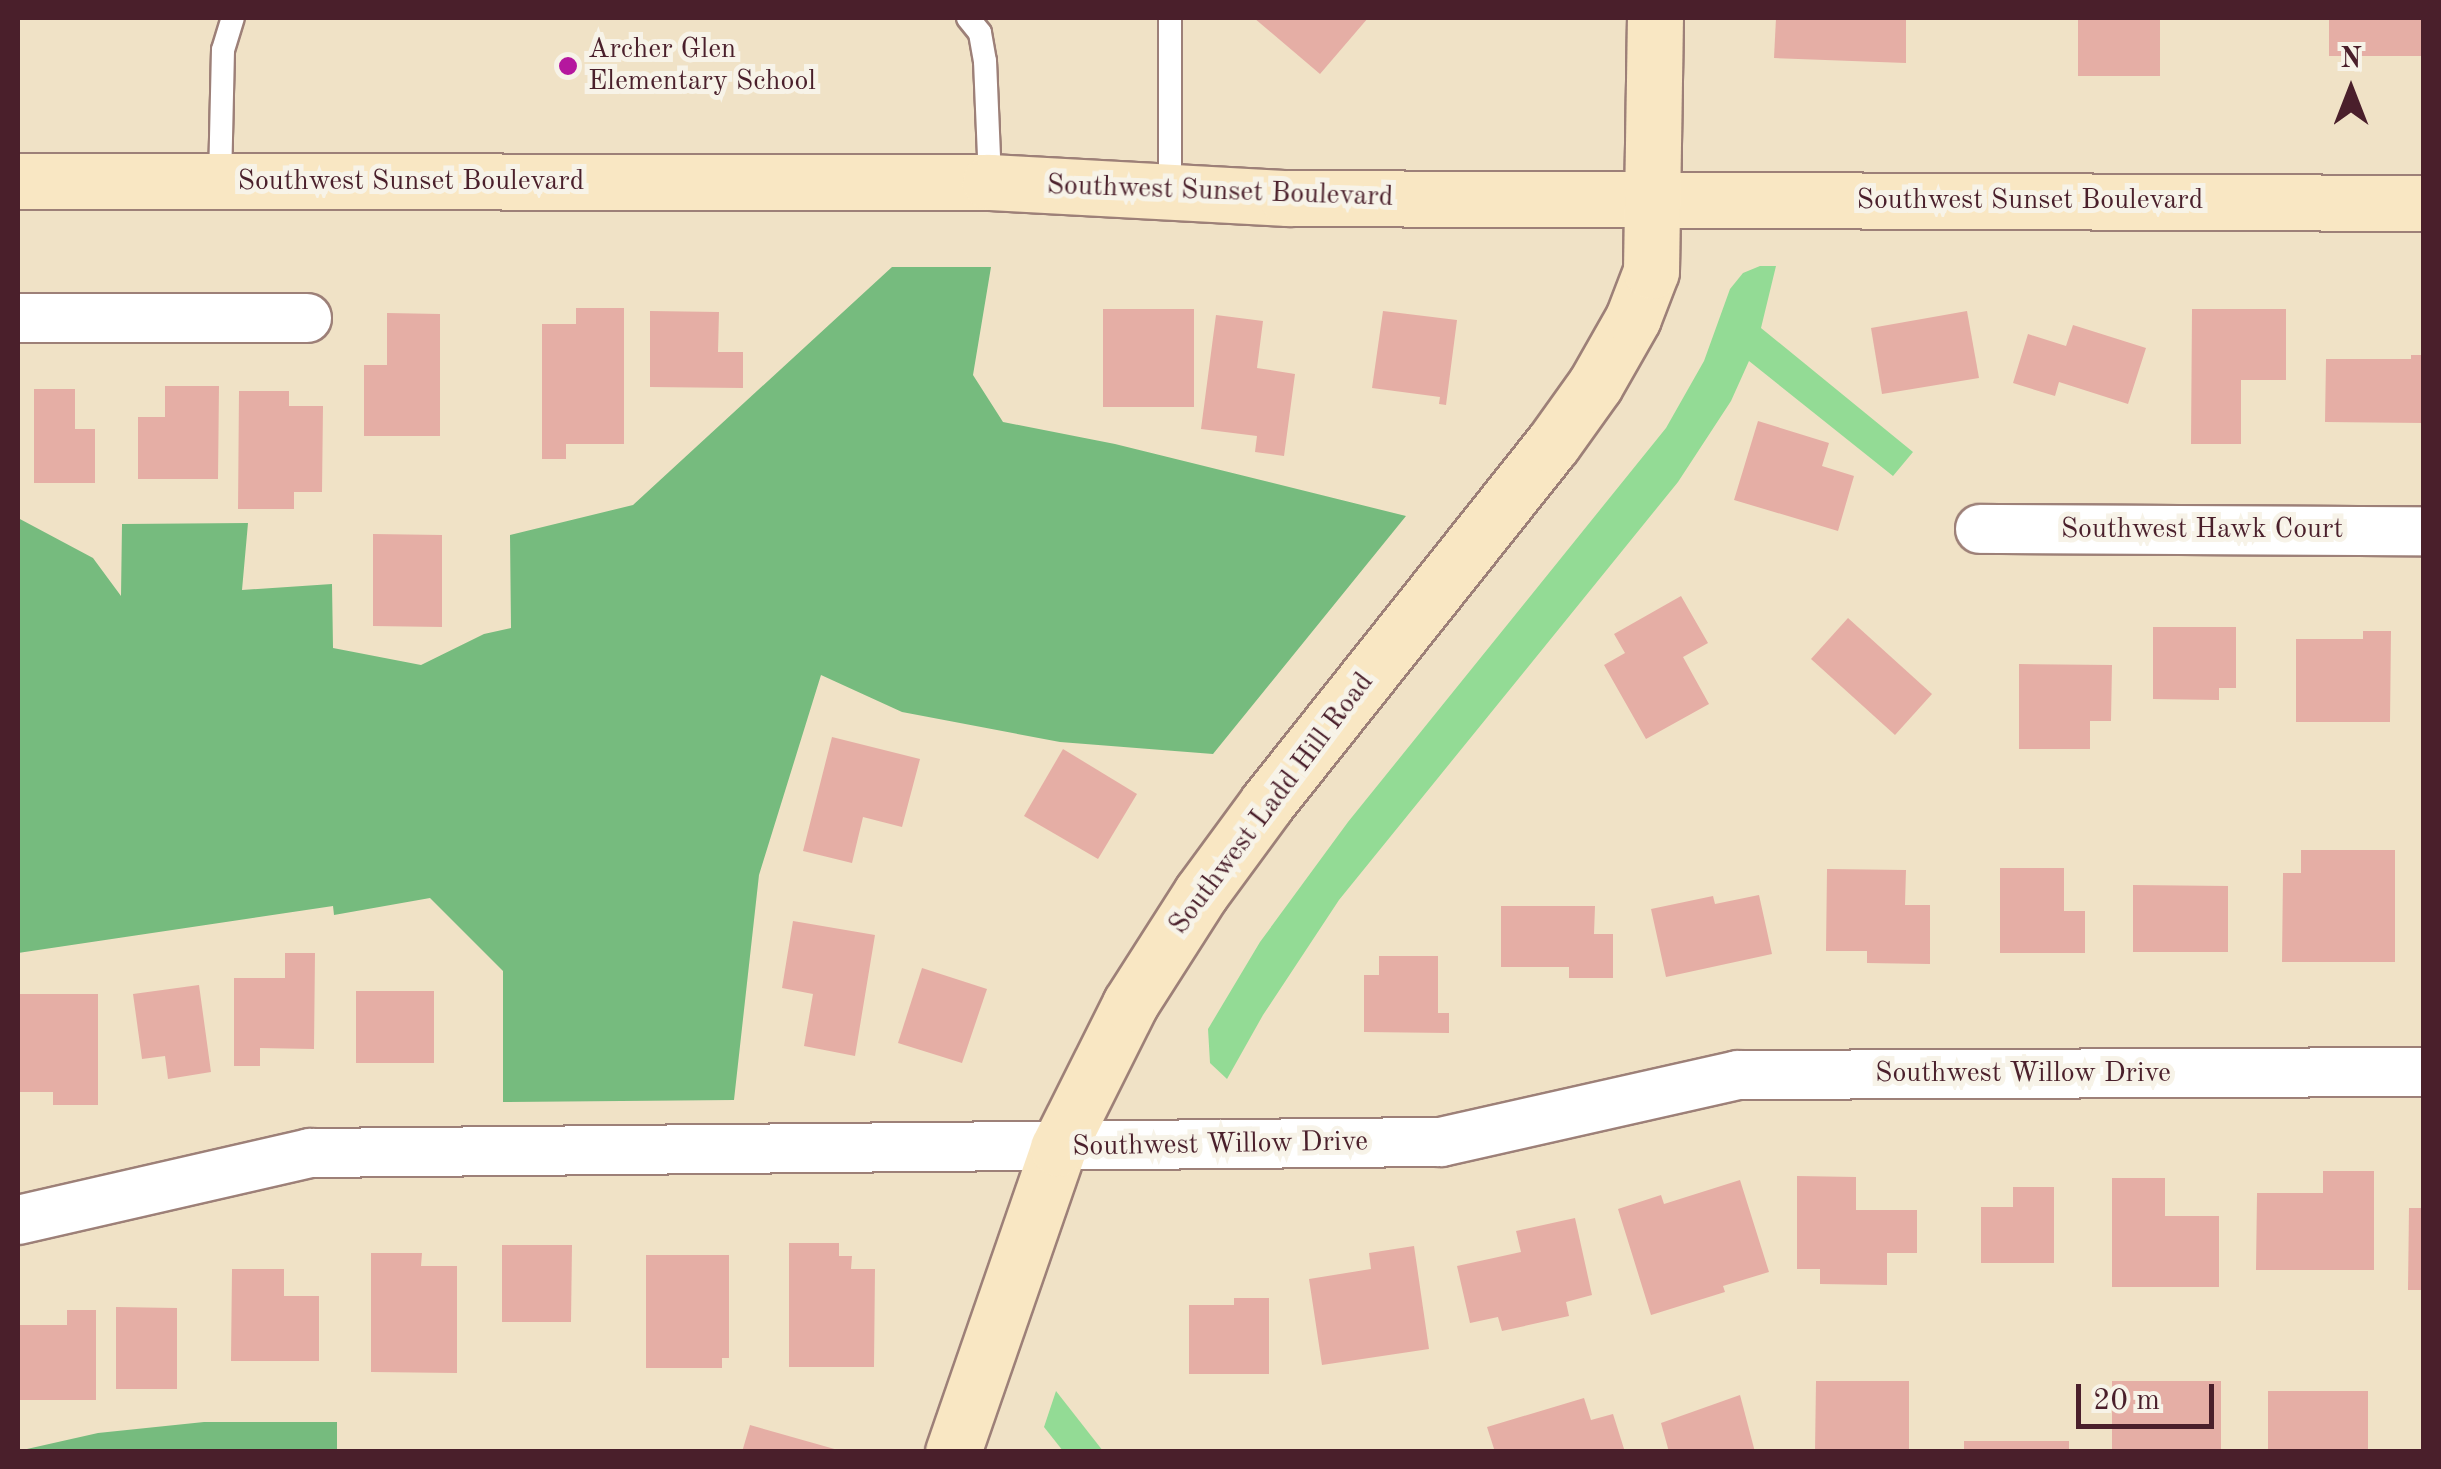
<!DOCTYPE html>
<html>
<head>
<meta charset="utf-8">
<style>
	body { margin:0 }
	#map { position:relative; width:2441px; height:1469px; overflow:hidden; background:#f0e2c6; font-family:"Old Standard TT",serif }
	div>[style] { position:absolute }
	.green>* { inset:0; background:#93db95 }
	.forest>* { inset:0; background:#76bb7e }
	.building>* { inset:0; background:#e5aea5 }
	.roads { filter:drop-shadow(2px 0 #9d8078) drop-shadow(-2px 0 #9d8078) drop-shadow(0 2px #9d8078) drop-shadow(0 -2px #9d8078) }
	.lane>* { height:22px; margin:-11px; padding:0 11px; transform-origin:11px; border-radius:11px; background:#fff }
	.street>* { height:48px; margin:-24px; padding:0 24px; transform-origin:24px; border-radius:24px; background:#fff }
	.secondary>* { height:55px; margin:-27.5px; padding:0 27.5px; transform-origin:27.5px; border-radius:27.5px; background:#f9e7c3 }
	.dots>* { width:28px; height:28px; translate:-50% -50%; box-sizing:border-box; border:5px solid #f7f3e8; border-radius:50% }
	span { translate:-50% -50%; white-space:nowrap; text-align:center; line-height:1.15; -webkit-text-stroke:10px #f7f3e8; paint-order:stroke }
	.poi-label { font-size:28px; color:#4a1f2b }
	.left { translate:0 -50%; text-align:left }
	.street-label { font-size:28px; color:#4a1f2b }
	.frame { position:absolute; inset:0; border:20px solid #4a1f2b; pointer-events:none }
	.north { position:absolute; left:2301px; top:40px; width:100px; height:100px; -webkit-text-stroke:8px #f7f3e8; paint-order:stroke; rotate:0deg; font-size:28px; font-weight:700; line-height:40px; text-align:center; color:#4a1f2b }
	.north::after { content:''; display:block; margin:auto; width:35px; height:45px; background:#4a1f2b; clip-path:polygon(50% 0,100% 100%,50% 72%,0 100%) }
	.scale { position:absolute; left:2076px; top:1384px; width:138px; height:45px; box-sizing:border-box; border:5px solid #4a1f2b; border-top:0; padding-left:12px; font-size:30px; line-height:35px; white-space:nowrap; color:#4a1f2b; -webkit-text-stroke:8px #f7f3e8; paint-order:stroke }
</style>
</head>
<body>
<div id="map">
	<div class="green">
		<div style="clip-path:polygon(1760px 266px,1776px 266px,1761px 328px,1913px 452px,1893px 476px,1749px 361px,1731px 401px,1678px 482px,1339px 900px,1263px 1015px,1227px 1079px,1210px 1063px,1208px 1029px,1260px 942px,1348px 822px,1666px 428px,1704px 361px,1730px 289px,1743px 273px)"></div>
		<div style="clip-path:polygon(1056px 1391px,1103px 1451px,1063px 1451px,1044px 1427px)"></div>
	</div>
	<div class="forest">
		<div style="clip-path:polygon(892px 267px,991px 267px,973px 375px,1003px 422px,1115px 444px,1406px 516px,1213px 754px,1060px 742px,902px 712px,821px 675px,759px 875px,734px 1100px,503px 1102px,503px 971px,430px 898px,334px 915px,333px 906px,18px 953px,18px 518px,93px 558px,121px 596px,122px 524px,248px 523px,242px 590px,332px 584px,333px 648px,421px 665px,484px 634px,511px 628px,510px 535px,633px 505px)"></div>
		<div style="clip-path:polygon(204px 1422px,337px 1422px,337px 1451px,18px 1451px,98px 1433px)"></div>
	</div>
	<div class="building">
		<div style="clip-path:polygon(1254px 18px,1368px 18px,1320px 74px)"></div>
		<div style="clip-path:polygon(1776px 18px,1906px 18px,1906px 63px,1774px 58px)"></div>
		<div style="clip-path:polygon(2093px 18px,2160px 18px,2160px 76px,2078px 76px,2078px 20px)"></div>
		<div style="clip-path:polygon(2329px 18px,2424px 18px,2424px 56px,2329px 56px)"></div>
		<div style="clip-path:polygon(576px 308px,624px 308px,624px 444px,566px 444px,566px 459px,542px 459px,542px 324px,576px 324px)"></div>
		<div style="clip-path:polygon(1103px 309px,1194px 309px,1194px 407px,1103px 407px)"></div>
		<div style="clip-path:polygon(2192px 309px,2286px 309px,2286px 380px,2241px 380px,2241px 444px,2191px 444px)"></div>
		<div style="clip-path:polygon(650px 311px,719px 312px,718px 352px,743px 352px,743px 388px,650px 387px)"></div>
		<div style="clip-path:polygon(1383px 311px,1457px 320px,1446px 405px,1439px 404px,1440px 397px,1372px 388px)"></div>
		<div style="clip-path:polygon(1967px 311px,1979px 378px,1882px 394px,1871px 328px)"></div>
		<div style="clip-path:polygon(387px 313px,440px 314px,440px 436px,364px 436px,364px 365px,387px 365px)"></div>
		<div style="clip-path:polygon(1216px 315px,1263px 321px,1257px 368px,1295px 374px,1284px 456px,1255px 452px,1257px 436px,1201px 429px)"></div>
		<div style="clip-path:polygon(2073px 325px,2146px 348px,2128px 404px,2059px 382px,2055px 396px,2013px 383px,2028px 334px,2066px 346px)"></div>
		<div style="clip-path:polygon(2411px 355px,2424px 355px,2424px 423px,2325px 422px,2326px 359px,2411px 359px)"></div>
		<div style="clip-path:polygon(165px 386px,219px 386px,218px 479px,138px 479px,138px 417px,165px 417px)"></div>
		<div style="clip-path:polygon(34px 389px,75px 389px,75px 429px,95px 429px,95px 483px,34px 483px)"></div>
		<div style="clip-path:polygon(239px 391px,289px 391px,289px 406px,323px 406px,322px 492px,294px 492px,294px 509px,238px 509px)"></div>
		<div style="clip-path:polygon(1758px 421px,1829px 443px,1822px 466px,1854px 476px,1838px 531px,1734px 500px)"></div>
		<div style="clip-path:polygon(373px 534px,442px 535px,442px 627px,373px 626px)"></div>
		<div style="clip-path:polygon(1681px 596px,1708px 643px,1683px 657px,1709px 704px,1646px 739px,1604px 665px,1625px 653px,1614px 634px)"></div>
		<div style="clip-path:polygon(1848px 618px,1932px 694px,1895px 735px,1811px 659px)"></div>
		<div style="clip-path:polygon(2153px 627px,2236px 627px,2236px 688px,2219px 688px,2219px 700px,2153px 699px)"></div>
		<div style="clip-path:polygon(2363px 631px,2391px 631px,2390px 722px,2296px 722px,2296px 639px,2363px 639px)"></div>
		<div style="clip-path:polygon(2019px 664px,2112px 665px,2111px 721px,2090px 721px,2090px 749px,2019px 749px)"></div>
		<div style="clip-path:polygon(832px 737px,920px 759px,902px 827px,863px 817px,852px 863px,803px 851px)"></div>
		<div style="clip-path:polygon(1063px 749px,1137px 794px,1098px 859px,1024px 816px)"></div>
		<div style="clip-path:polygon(2301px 850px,2395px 850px,2395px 962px,2282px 962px,2283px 873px,2301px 873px)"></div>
		<div style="clip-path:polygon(2000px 868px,2064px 868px,2064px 911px,2085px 911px,2085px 953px,2000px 953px)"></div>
		<div style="clip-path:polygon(1827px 869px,1906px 870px,1905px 905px,1930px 905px,1930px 964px,1867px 963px,1867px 951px,1826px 951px)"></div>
		<div style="clip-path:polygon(2133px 885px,2228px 886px,2228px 952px,2133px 952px)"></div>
		<div style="clip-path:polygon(1759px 895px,1772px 954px,1666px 977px,1651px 909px,1713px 896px,1715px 904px)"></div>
		<div style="clip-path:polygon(1501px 906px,1595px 906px,1594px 934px,1613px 934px,1613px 978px,1569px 978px,1569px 967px,1501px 967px)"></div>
		<div style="clip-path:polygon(793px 921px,875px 935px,855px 1056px,804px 1046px,813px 994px,782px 988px)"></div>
		<div style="clip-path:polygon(285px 953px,315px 953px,314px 1049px,260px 1048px,260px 1066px,234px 1066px,234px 978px,285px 978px)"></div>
		<div style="clip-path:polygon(1379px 956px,1438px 956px,1438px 1013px,1449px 1013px,1449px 1033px,1364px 1032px,1364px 975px,1379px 975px)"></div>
		<div style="clip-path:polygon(922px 968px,987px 989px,962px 1063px,898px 1043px)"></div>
		<div style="clip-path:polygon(199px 985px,211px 1072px,168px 1079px,165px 1056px,142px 1059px,133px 994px)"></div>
		<div style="clip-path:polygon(356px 991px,434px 991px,434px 1063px,356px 1063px)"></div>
		<div style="clip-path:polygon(18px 994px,98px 994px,98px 1105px,53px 1105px,53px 1092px,18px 1092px)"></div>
		<div style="clip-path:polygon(2323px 1171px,2374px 1171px,2374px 1270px,2256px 1270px,2257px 1193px,2323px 1193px)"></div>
		<div style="clip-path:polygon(1797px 1176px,1856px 1177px,1856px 1210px,1917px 1210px,1917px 1253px,1887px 1253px,1887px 1285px,1820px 1284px,1820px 1269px,1797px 1269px)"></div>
		<div style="clip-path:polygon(2112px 1178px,2165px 1178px,2165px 1216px,2219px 1216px,2219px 1287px,2112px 1287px)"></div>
		<div style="clip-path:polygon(1740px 1180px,1769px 1272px,1723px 1286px,1725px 1292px,1651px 1315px,1618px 1209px,1661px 1195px,1664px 1204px)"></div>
		<div style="clip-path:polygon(2013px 1187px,2054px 1187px,2054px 1263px,1981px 1263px,1981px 1207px,2013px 1207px)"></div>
		<div style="clip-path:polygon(2409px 1208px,2424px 1208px,2424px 1290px,2408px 1290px)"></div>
		<div style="clip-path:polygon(1575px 1218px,1592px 1295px,1566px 1302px,1569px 1316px,1502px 1331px,1498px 1317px,1470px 1323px,1457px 1266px,1521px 1252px,1516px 1231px)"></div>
		<div style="clip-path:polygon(789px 1243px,839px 1243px,839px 1256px,852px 1256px,851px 1269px,875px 1269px,874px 1367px,789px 1367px)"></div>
		<div style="clip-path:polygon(502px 1245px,572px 1245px,571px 1322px,502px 1322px)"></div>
		<div style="clip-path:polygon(1414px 1246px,1429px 1349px,1322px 1365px,1309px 1279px,1371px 1269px,1369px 1253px)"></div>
		<div style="clip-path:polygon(371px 1253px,422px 1253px,421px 1266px,457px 1266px,457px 1373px,371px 1372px)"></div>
		<div style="clip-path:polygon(646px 1255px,729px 1255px,729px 1358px,722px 1358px,722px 1368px,646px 1368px)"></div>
		<div style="clip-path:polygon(232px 1269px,284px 1269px,284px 1296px,319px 1296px,319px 1361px,231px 1361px)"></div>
		<div style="clip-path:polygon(1234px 1298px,1269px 1298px,1269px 1374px,1189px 1374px,1189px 1305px,1234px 1305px)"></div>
		<div style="clip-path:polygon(116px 1307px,177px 1308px,177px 1389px,116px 1389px)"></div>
		<div style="clip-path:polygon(67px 1310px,96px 1310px,96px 1400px,18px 1400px,18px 1325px,67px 1325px)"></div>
		<div style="clip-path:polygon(1816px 1381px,1909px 1381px,1909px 1452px,1815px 1452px)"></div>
		<div style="clip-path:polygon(2112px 1381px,2221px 1381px,2221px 1452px,2112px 1452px)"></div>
		<div style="clip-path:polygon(2268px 1391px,2368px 1391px,2368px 1452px,2268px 1452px)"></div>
		<div style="clip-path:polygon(1740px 1395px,1755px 1452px,1669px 1452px,1661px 1423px)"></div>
		<div style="clip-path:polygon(1584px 1398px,1591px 1420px,1613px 1414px,1625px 1452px,1495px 1452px,1487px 1427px)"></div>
		<div style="clip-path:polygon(750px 1425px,838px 1450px,838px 1452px,742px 1452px)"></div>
		<div style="clip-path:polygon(1964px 1441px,2069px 1441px,2069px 1452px,1964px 1452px)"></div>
	</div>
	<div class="roads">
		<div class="lane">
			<div style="left:968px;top:18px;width:19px;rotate:51deg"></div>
			<div style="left:980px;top:33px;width:28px;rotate:80deg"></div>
			<div style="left:985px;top:61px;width:121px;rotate:87.6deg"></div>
			<div style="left:1170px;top:18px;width:174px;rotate:90deg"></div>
			<div style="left:220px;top:182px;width:132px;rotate:-88.7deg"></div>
			<div style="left:223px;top:50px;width:34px;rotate:-73deg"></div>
		</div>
		<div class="street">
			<div style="left:18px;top:318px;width:289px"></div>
			<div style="left:1980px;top:529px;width:444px;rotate:0.3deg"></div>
			<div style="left:18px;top:1220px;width:300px;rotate:-12.9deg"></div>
			<div style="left:310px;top:1153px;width:1131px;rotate:-0.56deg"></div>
			<div style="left:1441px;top:1142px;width:304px;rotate:-12.7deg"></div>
			<div style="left:1738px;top:1075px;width:686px;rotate:-0.25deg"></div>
		</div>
		<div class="secondary">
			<div style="left:18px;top:181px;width:972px;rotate:0.06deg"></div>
			<div style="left:990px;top:182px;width:298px;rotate:3.1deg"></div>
			<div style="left:1288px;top:198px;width:1136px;rotate:0.25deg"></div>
			<div style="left:953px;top:1452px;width:322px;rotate:-70.9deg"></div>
			<div style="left:1058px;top:1148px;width:161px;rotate:-63.4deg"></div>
			<div style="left:1130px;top:1004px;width:132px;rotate:-57.4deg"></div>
			<div style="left:1201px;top:893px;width:112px;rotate:-53.7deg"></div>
			<div style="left:1267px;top:803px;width:458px;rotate:-51.5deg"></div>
			<div style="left:1552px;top:445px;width:74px;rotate:-54.4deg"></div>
			<div style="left:1595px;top:385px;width:77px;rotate:-60.4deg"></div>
			<div style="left:1633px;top:318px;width:50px;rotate:-69deg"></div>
			<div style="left:1651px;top:271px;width:253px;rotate:-89.1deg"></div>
		</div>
	</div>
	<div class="dots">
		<div style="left:568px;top:66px;background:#b5179e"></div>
	</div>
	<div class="poi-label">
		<span class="left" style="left:588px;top:66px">Archer Glen<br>Elementary School</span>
	</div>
	<div class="street-label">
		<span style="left:411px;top:182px">Southwest Sunset Boulevard</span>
		<span style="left:1220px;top:192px;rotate:2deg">Southwest Sunset Boulevard</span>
		<span style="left:2030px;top:201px">Southwest Sunset Boulevard</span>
		<span style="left:2202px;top:530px">Southwest Hawk Court</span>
		<span style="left:1272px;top:804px;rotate:-53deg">Southwest Ladd Hill Road</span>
		<span style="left:2023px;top:1074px">Southwest Willow Drive</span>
		<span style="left:1220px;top:1145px;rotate:-1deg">Southwest Willow Drive</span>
	</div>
	<div class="frame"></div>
	<div class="north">N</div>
	<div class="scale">20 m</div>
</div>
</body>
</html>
